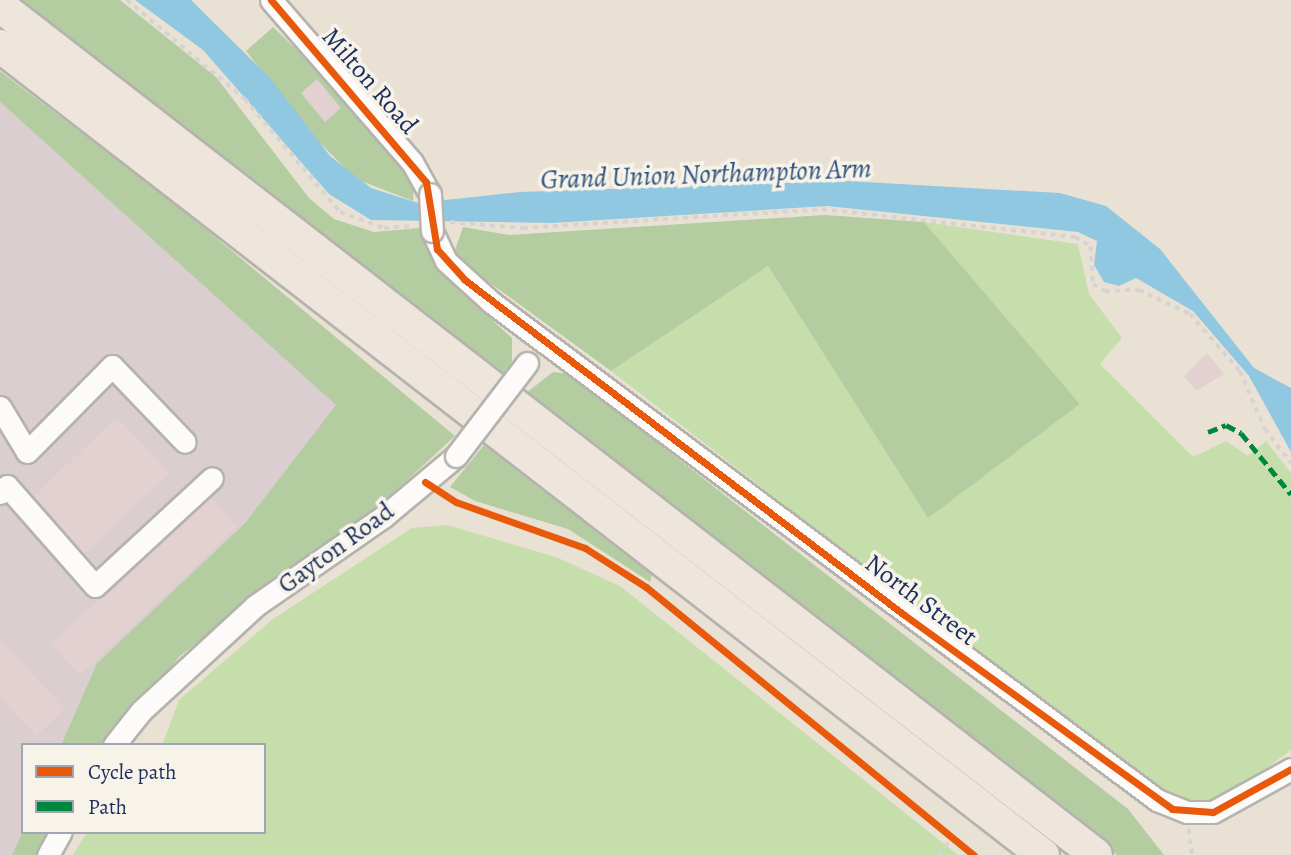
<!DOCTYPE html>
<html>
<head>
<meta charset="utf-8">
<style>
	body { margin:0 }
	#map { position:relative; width:1291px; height:855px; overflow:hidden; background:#e9e2d4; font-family:Alegreya,serif }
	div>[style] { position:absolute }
	.industrial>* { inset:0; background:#dbced1 }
	.green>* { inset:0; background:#c6deab }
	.forest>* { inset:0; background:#b3cda0 }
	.water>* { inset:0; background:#8fc8e0 }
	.building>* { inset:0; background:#e3d0d0 }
	.path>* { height:3.5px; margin-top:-1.75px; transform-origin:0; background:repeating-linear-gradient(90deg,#d5d4d2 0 5px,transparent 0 10px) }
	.roads { filter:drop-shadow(2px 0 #b5b3ae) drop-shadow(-2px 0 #b5b3ae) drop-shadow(0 2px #b5b3ae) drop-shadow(0 -2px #b5b3ae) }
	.minor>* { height:21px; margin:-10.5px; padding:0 10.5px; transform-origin:10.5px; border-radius:10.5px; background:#fcfbf9 }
	.highway>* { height:32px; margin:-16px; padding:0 16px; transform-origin:16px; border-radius:16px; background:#eee5dd }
	.bridges { filter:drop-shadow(2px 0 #b5b3ae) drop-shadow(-2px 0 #b5b3ae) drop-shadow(0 2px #b5b3ae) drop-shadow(0 -2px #b5b3ae) }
	.minor-bridge>* { height:21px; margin:-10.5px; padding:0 10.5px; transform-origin:10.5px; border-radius:10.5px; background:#fcfbf9 }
	.quiet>* { height:5px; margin-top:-2.5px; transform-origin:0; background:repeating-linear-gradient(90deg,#00873e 0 10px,transparent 0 15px) }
	.cycleway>* { height:7px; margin:-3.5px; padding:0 3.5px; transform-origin:3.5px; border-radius:3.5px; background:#e8590c }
	span { translate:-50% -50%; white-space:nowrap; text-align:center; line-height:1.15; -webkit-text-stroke:7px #f7f3e8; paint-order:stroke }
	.street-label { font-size:26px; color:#1b2f5e }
	.water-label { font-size:28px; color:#2e5280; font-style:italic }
	.legend { position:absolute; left:21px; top:743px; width:245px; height:91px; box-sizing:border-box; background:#f7f3e8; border:2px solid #9fa5b1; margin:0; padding:9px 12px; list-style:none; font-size:21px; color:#1b2f5e }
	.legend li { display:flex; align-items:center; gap:14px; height:35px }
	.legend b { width:35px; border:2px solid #9fa5b1 }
</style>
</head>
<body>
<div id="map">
	<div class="industrial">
		<div style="clip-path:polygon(0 102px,337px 405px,245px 523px,97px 663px,61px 745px,23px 745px,23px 831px,12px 855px,0 855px)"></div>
	</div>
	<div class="green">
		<div style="clip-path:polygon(924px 222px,1078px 244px,1089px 294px,1122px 338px,1100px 364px,1193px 457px,1226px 441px,1248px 456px,1266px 441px,1291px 473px,1291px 750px,1225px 799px,1179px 802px,1140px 780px,611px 371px,768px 266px,928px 517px,1080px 404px)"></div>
		<div style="clip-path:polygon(447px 525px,556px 557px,620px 586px,958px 855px,73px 855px,87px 832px,264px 832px,264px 745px,162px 745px,179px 700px,273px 619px,412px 528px)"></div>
	</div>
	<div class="forest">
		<div style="clip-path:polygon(18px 0,120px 0,216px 77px,309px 198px,334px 219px,374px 232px,420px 228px,443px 275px,512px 338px,512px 362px,501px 377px)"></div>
		<div style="clip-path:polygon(273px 27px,320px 72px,414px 184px,413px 201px,356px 179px,313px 136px,246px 51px)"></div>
		<div style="clip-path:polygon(0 71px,179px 207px,455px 436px,364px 520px,278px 577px,179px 657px,106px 745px,61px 745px,97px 663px,245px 523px,336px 405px,0 102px)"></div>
		<div style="clip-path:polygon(825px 215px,924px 222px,1080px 404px,928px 518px,768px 266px,611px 371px,453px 256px,463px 227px,509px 235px)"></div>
		<div style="clip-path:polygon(553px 372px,569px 374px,1128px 809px,1164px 855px,1117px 855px,531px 401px,526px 393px)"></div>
		<div style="clip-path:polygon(484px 445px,652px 575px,650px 582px,568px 529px,475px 501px,450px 487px)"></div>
		<div style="clip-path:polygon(23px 831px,23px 832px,52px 832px,39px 855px,12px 855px)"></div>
	</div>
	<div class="water">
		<div style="clip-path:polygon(135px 0,191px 0,271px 79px,330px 156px,371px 188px,418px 203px,520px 192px,847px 181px,1060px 193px,1106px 206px,1160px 249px,1254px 368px,1291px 388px,1291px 452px,1249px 376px,1193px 311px,1136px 278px,1119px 286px,1104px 282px,1094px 265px,1097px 241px,1078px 232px,827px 206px,552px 223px,371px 220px,329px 194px,203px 50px)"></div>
	</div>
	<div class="building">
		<div style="clip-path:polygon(317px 79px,341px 108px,325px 122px,301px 93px)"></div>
		<div style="clip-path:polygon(1207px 353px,1224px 374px,1196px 391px,1184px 376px)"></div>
		<div style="clip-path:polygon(117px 417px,170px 473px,84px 554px,34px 496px)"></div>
		<div style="clip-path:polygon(210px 498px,237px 527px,80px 675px,51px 644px)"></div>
		<div style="clip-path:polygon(0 640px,65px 709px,36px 736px,0 697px)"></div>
	</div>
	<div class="path">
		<div style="left:127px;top:0;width:154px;rotate:40deg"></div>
		<div style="left:245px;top:99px;width:148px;rotate:49.9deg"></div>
		<div style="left:340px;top:212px;width:47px;rotate:20deg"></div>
		<div style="left:384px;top:228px;width:29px;rotate:-4deg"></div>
		<div style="left:450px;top:222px;width:73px;rotate:4.7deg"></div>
		<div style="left:523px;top:228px;width:300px;rotate:-3.6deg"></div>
		<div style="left:822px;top:209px;width:255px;rotate:6.3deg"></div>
		<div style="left:1075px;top:237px;width:18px;rotate:29deg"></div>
		<div style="left:1091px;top:246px;width:38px;rotate:87deg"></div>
		<div style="left:1093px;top:284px;width:14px;rotate:30deg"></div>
		<div style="left:1105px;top:291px;width:34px;rotate:-2deg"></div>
		<div style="left:1139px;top:290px;width:56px;rotate:25.2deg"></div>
		<div style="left:1190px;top:314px;width:76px;rotate:48.7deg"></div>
		<div style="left:1240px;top:371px;width:63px;rotate:66.7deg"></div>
		<div style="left:1265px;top:429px;width:43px;rotate:52.6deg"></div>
		<div style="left:1189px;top:829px;width:26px;rotate:83deg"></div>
		<div style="left:939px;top:855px;width:22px;rotate:-54deg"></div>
	</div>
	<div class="roads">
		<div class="minor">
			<div style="left:271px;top:0;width:215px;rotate:49deg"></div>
			<div style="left:412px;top:162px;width:37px;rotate:61deg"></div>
			<div style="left:432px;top:231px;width:33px;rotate:65deg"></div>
			<div style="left:446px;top:261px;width:61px;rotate:42.3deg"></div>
			<div style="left:491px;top:302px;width:832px;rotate:36.79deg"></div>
			<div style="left:1157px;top:800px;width:32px;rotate:22deg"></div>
			<div style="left:1187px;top:812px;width:26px"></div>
			<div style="left:1213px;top:812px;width:89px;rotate:-28.9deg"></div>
			<div style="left:0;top:407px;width:52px;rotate:59deg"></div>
			<div style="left:27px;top:452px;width:121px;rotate:-45.3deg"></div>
			<div style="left:112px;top:366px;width:105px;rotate:46.2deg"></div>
			<div style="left:0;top:493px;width:10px;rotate:-45deg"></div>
			<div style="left:7px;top:486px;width:133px;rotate:48.7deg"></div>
			<div style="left:95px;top:586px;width:159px;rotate:-42.7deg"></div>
			<div style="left:114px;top:745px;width:43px;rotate:-51.5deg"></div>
			<div style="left:141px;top:711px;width:155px;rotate:-42.6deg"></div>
			<div style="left:255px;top:606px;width:156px;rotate:-34.8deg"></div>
			<div style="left:383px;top:517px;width:95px;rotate:-39.9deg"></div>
			<div style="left:48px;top:855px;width:26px;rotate:-61deg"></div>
		</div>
		<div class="highway">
			<div style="left:0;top:6px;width:1386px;rotate:37.76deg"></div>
			<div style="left:0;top:46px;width:1320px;rotate:37.8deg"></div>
		</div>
	</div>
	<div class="bridges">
		<div class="minor-bridge">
			<div style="left:430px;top:194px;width:37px;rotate:87deg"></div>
			<div style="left:456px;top:456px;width:117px;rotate:-52.6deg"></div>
		</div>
	</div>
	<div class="quiet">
		<div style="left:1208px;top:432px;width:19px;rotate:-21deg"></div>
		<div style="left:1226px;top:425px;width:17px;rotate:28deg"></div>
		<div style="left:1241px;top:433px;width:79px;rotate:50.7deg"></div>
	</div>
	<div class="cycleway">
		<div style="left:271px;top:0;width:239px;rotate:49.6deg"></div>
		<div style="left:426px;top:182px;width:68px;rotate:80.7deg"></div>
		<div style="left:437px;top:249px;width:42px;rotate:47.9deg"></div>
		<div style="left:465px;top:280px;width:551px;rotate:37.33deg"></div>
		<div style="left:903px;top:614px;width:332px;rotate:35.9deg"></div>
		<div style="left:1172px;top:809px;width:41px;rotate:4.2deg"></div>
		<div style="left:1213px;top:812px;width:89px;rotate:-28.9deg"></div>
		<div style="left:425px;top:482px;width:37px;rotate:33deg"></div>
		<div style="left:456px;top:502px;width:137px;rotate:19.6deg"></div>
		<div style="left:585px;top:548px;width:72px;rotate:32.6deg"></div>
		<div style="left:646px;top:587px;width:424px;rotate:39.3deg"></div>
	</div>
	<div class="street-label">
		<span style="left:370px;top:81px;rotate:49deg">Milton Road</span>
		<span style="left:336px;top:548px;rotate:-36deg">Gayton Road</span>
		<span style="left:921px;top:600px;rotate:37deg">North Street</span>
	</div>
	<div class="water-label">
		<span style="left:706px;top:174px;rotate:-2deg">Grand Union Northampton Arm</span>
	</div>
	<ul class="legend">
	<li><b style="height:9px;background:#e8590c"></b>Cycle path</li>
	<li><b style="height:9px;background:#00873e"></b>Path</li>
	</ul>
</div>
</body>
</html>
